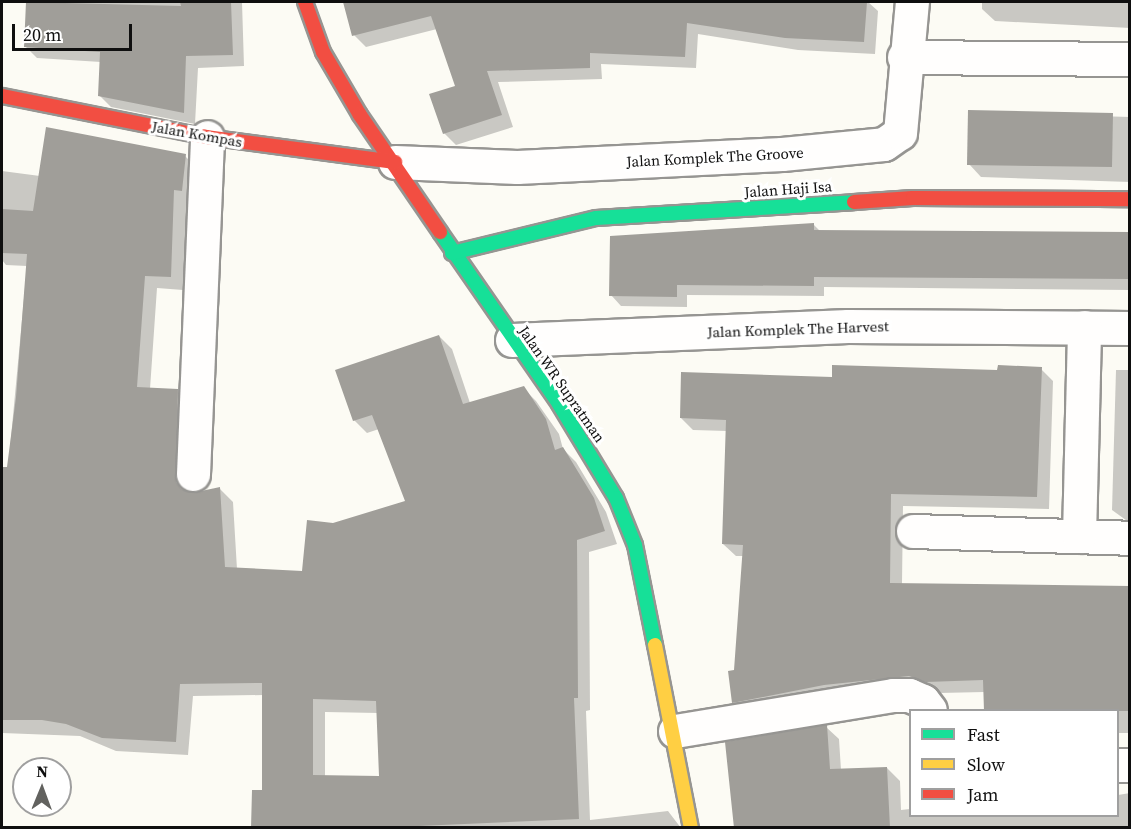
<!DOCTYPE html>
<html>
<head>
<meta charset="utf-8">
<style>
	body { margin:0 }
	#map { position:relative; width:1131px; height:829px; overflow:hidden; background:#fcfbf4; font-family:"Source Serif 4",serif }
	div>[style] { position:absolute }
	.shadow>* { inset:0; background:#0003 }
	.building>* { inset:0; background:#a09e99 }
	.roads { filter:drop-shadow(2px 0 #969592) drop-shadow(-2px 0 #969592) drop-shadow(0 2px #969592) drop-shadow(0 -2px #969592) }
	.street>* { height:33px; margin:-16.5px; padding:0 16.5px; transform-origin:16.5px; border-radius:16.5px; background:#fffefd }
	.fast>* { height:14px; margin:-7px; padding:0 7px; transform-origin:7px; border-radius:7px; background:#16e098 }
	.slow>* { height:14px; margin:-7px; padding:0 7px; transform-origin:7px; border-radius:7px; background:#ffcf43 }
	.jam>* { height:14px; margin:-7px; padding:0 7px; transform-origin:7px; border-radius:7px; background:#f24e42 }
	span { translate:-50% -50%; white-space:nowrap; text-align:center; line-height:1.15; -webkit-text-stroke:6px #fff; paint-order:stroke }
	.street-label { font-size:15px; color:#0f0f0f }
	.frame { position:absolute; inset:0; border:3px solid #0f0f0f; pointer-events:none }
	.legend { position:absolute; left:909px; top:709px; width:210px; height:108px; box-sizing:border-box; background:#fff; border:2px solid #9f9f9f; margin:0; padding:8px 10px; list-style:none; font-size:18px; color:#0f0f0f }
	.legend li { display:flex; align-items:center; gap:12px; height:30px }
	.legend b { width:30px; border:2px solid #9f9f9f }
	.north { position:absolute; left:12px; top:757px; width:60px; height:60px; box-sizing:border-box; background:#fff; border:2px solid #9f9f9f; border-radius:50%; rotate:1deg; font-size:16px; font-weight:700; line-height:24px; text-align:center; color:#0f0f0f }
	.north::after { content:''; display:block; margin:auto; width:21px; height:27px; background:#62625f; clip-path:polygon(50% 0,100% 100%,50% 72%,0 100%) }
	.scale { position:absolute; left:12px; top:24px; width:120px; height:27px; box-sizing:border-box; border:3px solid #0f0f0f; border-top:0; padding-left:8px; font-size:18px; line-height:21px; white-space:nowrap; color:#0f0f0f; -webkit-text-stroke:4px #fff; paint-order:stroke }
</style>
</head>
<body>
<div id="map">
	<div class="shadow">
		<div style="clip-path:polygon(29px 2px,242px 2px,244px 66px,198px 68px,195px 124px,111px 107px,99px 95px,101px 62px,37px 58px,25px 46px)"></div>
		<div style="clip-path:polygon(345px 2px,868px 2px,878px 11px,875px 54px,798px 50px,698px 34px,696px 68px,601px 64px,602px 79px,498px 82px,513px 127px,456px 145px,444px 133px,457px 87px,437px 29px,366px 47px,354px 35px)"></div>
		<div style="clip-path:polygon(982px 2px,1130px 2px,1130px 28px,995px 21px,982px 9px)"></div>
		<div style="clip-path:polygon(970px 112px,1130px 117px,1130px 182px,981px 177px,969px 164px)"></div>
		<div style="clip-path:polygon(evenodd,185px 156px,198px 169px,194px 203px,187px 202px,183px 290px,157px 288px,150px 389px,177px 391px,190px 404px,189px 493px,220px 489px,233px 502px,237px 569px,304px 573px,333px 524px,407px 502px,379px 429px,367px 433px,354px 420px,439px 336px,452px 349px,470px 403px,523px 388px,536px 401px,559px 434px,563px 449px,576px 462px,606px 512px,617px 544px,589px 552px,590px 710px,586px 711px,590px 820px,668px 811px,681px 828px,253px 828px,264px 791px,264px 695px,193px 696px,188px 755px,116px 751px,80px 736px,2px 733px,2px 469px,8px 469px,27px 266px,6px 265px,2px 260px,2px 171px,40px 176px,185px 156px,325px 712px,378px 713px,381px 777px,325px 776px,325px 712px)"></div>
		<div style="clip-path:polygon(814px 225px,821px 232px,1130px 234px,1130px 290px,824px 287px,824px 296px,687px 295px,687px 307px,621px 306px,611px 295px)"></div>
		<div style="clip-path:polygon(1041px 369px,1053px 381px,1049px 509px,903px 506px,902px 585px,1130px 587px,1130px 733px,1118px 733px,1118px 710px,985px 692px,939px 693px,906px 688px,745px 714px,733px 702px,743px 556px,736px 556px,723px 544px,727px 431px,693px 430px,681px 418px,833px 378px)"></div>
		<div style="clip-path:polygon(1116px 370px,1130px 370px,1130px 523px,1112px 510px)"></div>
		<div style="clip-path:polygon(826px 727px,839px 739px,841px 770px,887px 768px,900px 781px,901px 810px,910px 809px,910px 816px,1118px 816px,1118px 795px,1130px 793px,1130px 828px,736px 828px)"></div>
	</div>
	<div class="building">
		<div style="clip-path:polygon(26px 2px,181px 6px,180px 2px,231px 2px,233px 55px,186px 56px,184px 113px,98px 96px,100px 52px,24px 47px)"></div>
		<div style="clip-path:polygon(343px 2px,867px 2px,864px 42px,785px 38px,687px 23px,685px 57px,590px 53px,590px 68px,487px 71px,502px 115px,443px 134px,429px 94px,455px 86px,431px 16px,352px 36px)"></div>
		<div style="clip-path:polygon(968px 110px,1113px 113px,1112px 167px,967px 165px)"></div>
		<div style="clip-path:polygon(evenodd,46px 127px,186px 154px,182px 191px,174px 190px,171px 277px,145px 276px,137px 387px,178px 389px,176px 482px,181px 489px,192px 493px,220px 487px,225px 567px,302px 571px,307px 520px,333px 523px,405px 501px,372px 415px,353px 421px,335px 370px,439px 335px,463px 404px,524px 386px,546px 419px,555px 450px,563px 447px,594px 498px,605px 531px,577px 540px,578px 698px,574px 698px,579px 819px,373px 828px,251px 828px,252px 790px,262px 790px,262px 683px,180px 684px,176px 742px,102px 738px,66px 724px,42px 720px,2px 720px,2px 467px,7px 467px,16px 397px,27px 254px,2px 253px,2px 209px,33px 211px,46px 127px,313px 699px,376px 701px,379px 776px,313px 775px,313px 699px)"></div>
		<div style="clip-path:polygon(814px 223px,814px 230px,1130px 232px,1130px 279px,814px 277px,814px 286px,677px 285px,677px 297px,609px 296px,610px 236px)"></div>
		<div style="clip-path:polygon(832px 365px,997px 370px,998px 365px,1042px 367px,1037px 497px,891px 494px,890px 583px,1130px 586px,1130px 711px,984px 711px,983px 680px,926px 682px,909px 676px,824px 685px,732px 703px,728px 671px,734px 670px,743px 545px,722px 544px,726px 420px,680px 418px,681px 372px,832px 377px)"></div>
		<div style="clip-path:polygon(827px 725px,830px 769px,887px 767px,890px 828px,734px 828px,725px 742px)"></div>
	</div>
	<div class="roads">
		<div class="street">
			<div style="left:904px;top:57px;width:226px;rotate:0.5deg"></div>
			<div style="left:395px;top:162px;width:122px;rotate:2.3deg"></div>
			<div style="left:517px;top:167px;width:265px;rotate:-2.8deg"></div>
			<div style="left:782px;top:154px;width:102px;rotate:-5.6deg"></div>
			<div style="left:884px;top:144px;width:19px;rotate:-35deg"></div>
			<div style="left:900px;top:133px;width:132px;rotate:-84.8deg"></div>
			<div style="left:512px;top:340px;width:336px;rotate:-2.4deg"></div>
			<div style="left:848px;top:326px;width:282px;rotate:0.4deg"></div>
			<div style="left:193px;top:474px;width:337px;rotate:-87.6deg"></div>
			<div style="left:913px;top:531px;width:217px;rotate:1.8deg"></div>
			<div style="left:1079px;top:536px;width:209px;rotate:-88.6deg"></div>
			<div style="left:675px;top:731px;width:221px;rotate:-9.4deg"></div>
			<div style="left:893px;top:695px;width:16px"></div>
			<div style="left:909px;top:695px;width:15px;rotate:23deg"></div>
			<div style="left:923px;top:701px;width:11px;rotate:52deg"></div>
			<div style="left:1118px;top:765px;width:12px"></div>
		</div>
		<div class="fast">
			<div style="left:440px;top:232px;width:209px;rotate:55.3deg"></div>
			<div style="left:559px;top:404px;width:110px;rotate:58.8deg"></div>
			<div style="left:616px;top:498px;width:51px;rotate:68deg"></div>
			<div style="left:635px;top:545px;width:102px;rotate:78.7deg"></div>
			<div style="left:452px;top:253px;width:148px;rotate:-13.7deg"></div>
			<div style="left:596px;top:218px;width:258px;rotate:-3.5deg"></div>
		</div>
		<div class="slow">
			<div style="left:655px;top:645px;width:187px;rotate:78.9deg"></div>
		</div>
		<div class="jam">
			<div style="left:305px;top:2px;width:53px;rotate:70.2deg"></div>
			<div style="left:323px;top:52px;width:73px;rotate:59.6deg"></div>
			<div style="left:360px;top:115px;width:142px;rotate:55.6deg"></div>
			<div style="left:2px;top:96px;width:209px;rotate:11.3deg"></div>
			<div style="left:207px;top:137px;width:190px;rotate:7.6deg"></div>
			<div style="left:854px;top:202px;width:59px;rotate:-3.9deg"></div>
			<div style="left:913px;top:198px;width:217px;rotate:0.3deg"></div>
		</div>
	</div>
	<div class="street-label">
		<span style="left:197px;top:134px;rotate:10deg">Jalan Kompas</span>
		<span style="left:715px;top:157px;rotate:-3deg">Jalan Komplek The Groove</span>
		<span style="left:788px;top:189px;rotate:-4deg">Jalan Haji Isa</span>
		<span style="left:798px;top:329px;rotate:-2deg">Jalan Komplek The Harvest</span>
		<span style="left:562px;top:384px;rotate:55deg">Jalan WR Supratman</span>
	</div>
	<div class="frame"></div>
	<ul class="legend">
	<li><b style="height:8px;background:#16e098"></b>Fast</li>
	<li><b style="height:8px;background:#ffcf43"></b>Slow</li>
	<li><b style="height:8px;background:#f24e42"></b>Jam</li>
	</ul>
	<div class="north">N</div>
	<div class="scale">20 m</div>
</div>
</body>
</html>
